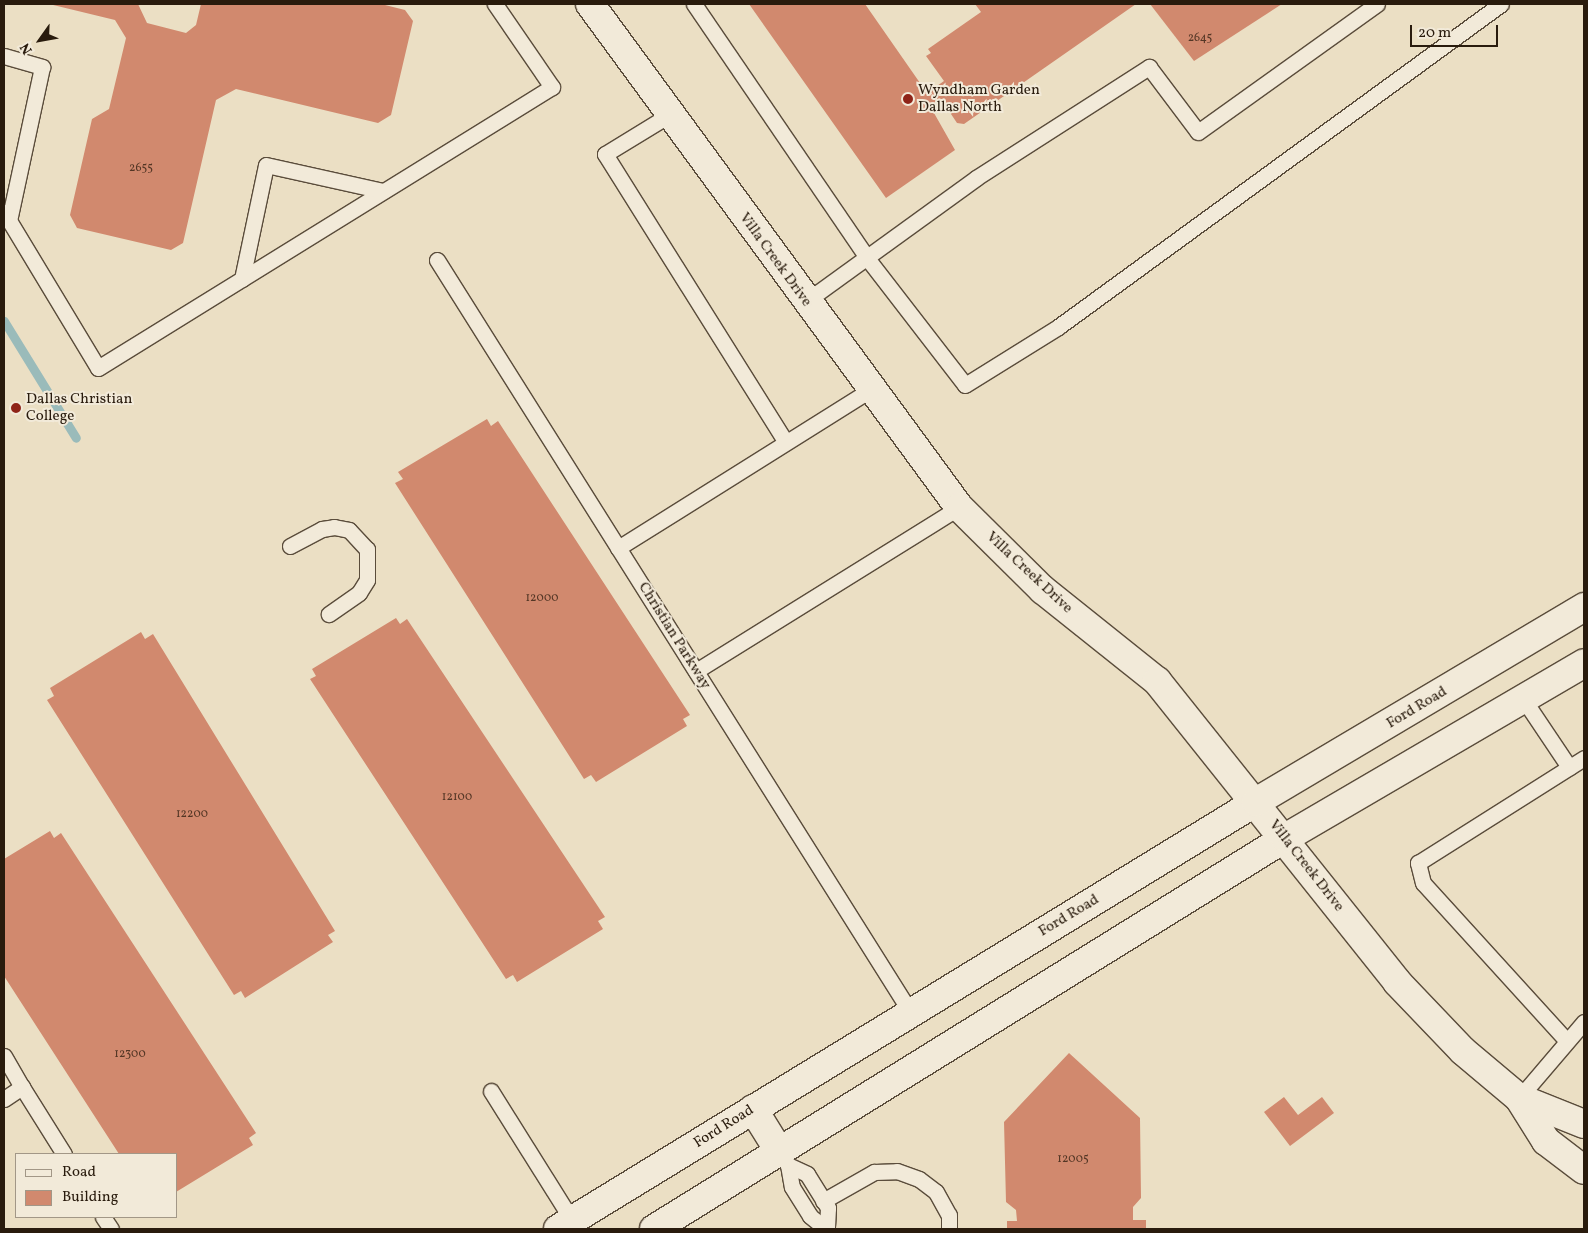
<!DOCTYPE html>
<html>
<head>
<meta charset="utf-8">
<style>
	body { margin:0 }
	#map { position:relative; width:1588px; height:1233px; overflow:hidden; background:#ebdfc4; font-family:Vollkorn,serif }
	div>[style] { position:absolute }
	.stream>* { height:9px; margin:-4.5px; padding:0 4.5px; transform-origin:4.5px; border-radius:4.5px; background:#9abbba }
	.building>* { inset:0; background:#d1896e }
	.roads { filter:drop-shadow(1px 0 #5a4c3b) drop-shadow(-1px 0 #5a4c3b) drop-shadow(0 1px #5a4c3b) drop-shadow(0 -1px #5a4c3b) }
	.lane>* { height:15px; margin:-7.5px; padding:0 7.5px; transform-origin:7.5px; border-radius:7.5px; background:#f2ead9 }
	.street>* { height:28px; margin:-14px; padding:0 14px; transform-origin:14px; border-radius:14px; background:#f2ead9 }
	.secondary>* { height:28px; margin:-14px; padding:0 14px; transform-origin:14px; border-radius:14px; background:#f2ead9 }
	.dots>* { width:14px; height:14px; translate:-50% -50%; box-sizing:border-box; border:2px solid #f2ead9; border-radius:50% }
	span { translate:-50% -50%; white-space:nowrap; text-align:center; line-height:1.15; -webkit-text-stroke:4px #f2ead9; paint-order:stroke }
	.number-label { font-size:12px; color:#533625 }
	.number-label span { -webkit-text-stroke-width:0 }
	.poi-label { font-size:15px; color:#291b0d }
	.left { translate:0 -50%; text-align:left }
	.street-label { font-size:15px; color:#291b0d }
	.frame { position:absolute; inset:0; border:5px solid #291b0d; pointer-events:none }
	.legend { position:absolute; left:15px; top:1153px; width:162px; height:65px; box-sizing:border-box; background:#f2ead9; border:1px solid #a29787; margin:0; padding:6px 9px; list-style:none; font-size:15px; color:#291b0d }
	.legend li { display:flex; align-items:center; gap:10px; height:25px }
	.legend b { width:25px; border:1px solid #a29787 }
	.north { position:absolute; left:15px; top:15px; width:50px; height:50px; -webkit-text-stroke:4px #f2ead9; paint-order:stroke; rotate:238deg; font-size:14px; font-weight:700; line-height:20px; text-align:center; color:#291b0d }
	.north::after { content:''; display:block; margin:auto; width:18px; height:22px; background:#291b0d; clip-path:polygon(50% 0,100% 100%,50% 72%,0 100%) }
	.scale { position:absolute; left:1410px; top:25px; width:88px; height:22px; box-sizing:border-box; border:2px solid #291b0d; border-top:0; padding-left:6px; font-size:15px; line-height:18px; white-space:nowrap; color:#291b0d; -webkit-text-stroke:4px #f2ead9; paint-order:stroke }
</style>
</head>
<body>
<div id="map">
	<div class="stream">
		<div style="left:4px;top:321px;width:137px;rotate:58.4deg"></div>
	</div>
	<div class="building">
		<div style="clip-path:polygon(49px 4px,138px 4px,147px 23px,186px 33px,196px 25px,201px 4px,381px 4px,405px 10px,413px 21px,391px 115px,378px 123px,236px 89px,216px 100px,183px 243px,171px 250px,77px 228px,70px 215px,92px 119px,109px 109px,126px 38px,115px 20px)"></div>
		<div style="clip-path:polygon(749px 4px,865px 4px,927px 93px,944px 81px,926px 56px,931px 53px,928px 49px,981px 12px,975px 4px,1136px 4px,964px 124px,957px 123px,945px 105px,934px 113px,955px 150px,886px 198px)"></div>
		<div style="clip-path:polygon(1150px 4px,1282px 4px,1194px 61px)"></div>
		<div style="clip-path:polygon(487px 419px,491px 426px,498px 421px,690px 715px,683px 719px,687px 726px,596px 782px,591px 775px,584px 779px,395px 483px,403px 479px,398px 472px)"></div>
		<div style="clip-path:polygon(396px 618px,400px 624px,407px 619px,605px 917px,598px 921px,603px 929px,517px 982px,513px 975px,506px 979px,310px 679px,316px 676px,312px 669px)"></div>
		<div style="clip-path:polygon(141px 632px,145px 639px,153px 634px,335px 931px,328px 935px,333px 942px,245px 998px,241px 991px,234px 995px,47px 700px,54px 696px,50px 688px)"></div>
		<div style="clip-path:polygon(50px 831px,54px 838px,61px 833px,256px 1133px,249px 1138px,253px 1145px,176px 1192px,176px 1154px,119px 1154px,4px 976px,4px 859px)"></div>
		<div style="clip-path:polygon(1069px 1053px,1140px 1118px,1141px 1198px,1133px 1207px,1133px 1220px,1146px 1220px,1146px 1229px,1007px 1229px,1007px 1221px,1017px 1221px,1016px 1210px,1006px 1202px,1004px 1122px)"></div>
		<div style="clip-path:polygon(1284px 1097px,1298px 1115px,1322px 1097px,1334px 1113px,1290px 1146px,1264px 1112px)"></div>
	</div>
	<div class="roads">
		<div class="lane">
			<div style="left:694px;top:4px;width:307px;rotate:55.7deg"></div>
			<div style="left:867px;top:258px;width:160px;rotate:52.3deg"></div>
			<div style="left:965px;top:385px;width:110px;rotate:-31.9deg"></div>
			<div style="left:1058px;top:327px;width:548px;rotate:-36.1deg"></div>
			<div style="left:4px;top:56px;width:40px;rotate:16deg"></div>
			<div style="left:42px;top:67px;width:157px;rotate:102.1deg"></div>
			<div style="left:669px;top:115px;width:75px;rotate:148.6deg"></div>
			<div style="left:605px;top:154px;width:340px;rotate:57.9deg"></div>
			<div style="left:4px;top:212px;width:182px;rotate:58.9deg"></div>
			<div style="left:98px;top:368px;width:534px;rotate:-31.76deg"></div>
			<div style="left:552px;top:87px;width:101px;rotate:-124.5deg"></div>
			<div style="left:437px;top:260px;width:890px;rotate:57.81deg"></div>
			<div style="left:242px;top:279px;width:116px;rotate:-78.1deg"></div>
			<div style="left:266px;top:165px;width:120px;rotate:12.5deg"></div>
			<div style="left:805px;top:302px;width:211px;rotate:-35.9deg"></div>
			<div style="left:976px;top:178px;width:206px;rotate:-32.7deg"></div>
			<div style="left:1149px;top:67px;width:81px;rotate:53deg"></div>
			<div style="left:1198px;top:132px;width:220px;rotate:-35.6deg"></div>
			<div style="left:290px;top:546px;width:36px;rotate:-28deg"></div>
			<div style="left:322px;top:529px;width:12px;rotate:-9deg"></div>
			<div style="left:334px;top:527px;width:15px;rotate:11deg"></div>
			<div style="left:349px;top:530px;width:26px;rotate:47deg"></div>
			<div style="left:367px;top:549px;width:31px;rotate:90deg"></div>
			<div style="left:367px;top:580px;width:15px;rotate:122deg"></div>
			<div style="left:359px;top:593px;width:37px;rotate:145deg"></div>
			<div style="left:618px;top:548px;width:299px;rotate:-32.1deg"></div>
			<div style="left:696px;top:671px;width:310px;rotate:-31.9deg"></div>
			<div style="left:1524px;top:700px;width:81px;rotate:56.1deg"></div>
			<div style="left:1566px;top:1040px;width:212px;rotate:-132.3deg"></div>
			<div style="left:1423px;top:883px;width:21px;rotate:-104deg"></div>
			<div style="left:1418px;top:863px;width:196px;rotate:-32.3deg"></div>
			<div style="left:4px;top:1056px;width:36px;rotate:60deg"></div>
			<div style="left:491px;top:1091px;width:152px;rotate:57.9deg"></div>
			<div style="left:1519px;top:1098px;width:100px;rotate:-49.5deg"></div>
			<div style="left:4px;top:1099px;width:22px;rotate:-34deg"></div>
			<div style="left:22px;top:1087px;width:79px;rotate:57.9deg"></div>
			<div style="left:779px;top:1151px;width:17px;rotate:57deg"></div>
			<div style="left:788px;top:1165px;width:22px;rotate:80deg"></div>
			<div style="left:792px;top:1187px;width:34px;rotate:58deg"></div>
			<div style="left:810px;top:1216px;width:21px;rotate:39deg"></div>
			<div style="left:788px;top:1165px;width:21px;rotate:25deg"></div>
			<div style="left:807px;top:1174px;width:40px;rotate:58deg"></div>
			<div style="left:828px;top:1208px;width:21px;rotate:93deg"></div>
			<div style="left:823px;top:1201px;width:59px;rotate:-29.6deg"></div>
			<div style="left:874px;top:1172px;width:23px;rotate:-2deg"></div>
			<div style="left:897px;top:1171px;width:23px;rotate:20deg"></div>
			<div style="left:919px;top:1179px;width:21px;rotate:37deg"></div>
			<div style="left:936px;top:1192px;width:26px;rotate:61deg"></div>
			<div style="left:949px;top:1215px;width:14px;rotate:90deg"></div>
			<div style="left:103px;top:1217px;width:14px;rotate:56deg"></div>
		</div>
		<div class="street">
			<div style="left:590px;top:4px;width:624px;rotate:53.74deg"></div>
			<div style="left:959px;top:507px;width:118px;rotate:44.7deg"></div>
			<div style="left:1043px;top:590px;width:146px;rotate:38.6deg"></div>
			<div style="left:1157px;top:681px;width:385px;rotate:51.4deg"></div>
			<div style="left:1397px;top:982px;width:95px;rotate:46.3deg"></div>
			<div style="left:1463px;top:1051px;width:73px;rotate:40deg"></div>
			<div style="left:1519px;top:1098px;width:70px;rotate:21.8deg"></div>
			<div style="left:1519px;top:1098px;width:51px;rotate:57.9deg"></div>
			<div style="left:1546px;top:1141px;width:48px;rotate:37.3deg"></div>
		</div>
		<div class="secondary">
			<div style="left:753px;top:1109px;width:49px;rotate:58.2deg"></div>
			<div style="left:558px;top:1229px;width:818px;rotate:-31.46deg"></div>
			<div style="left:1256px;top:802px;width:382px;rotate:-30.7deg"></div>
			<div style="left:654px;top:1229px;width:742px;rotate:-31.78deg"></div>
			<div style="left:1285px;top:838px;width:346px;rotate:-30.3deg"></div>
		</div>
	</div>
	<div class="dots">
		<div style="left:908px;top:99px;background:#8f2418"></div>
		<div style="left:16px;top:408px;background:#8f2418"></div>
	</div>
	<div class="number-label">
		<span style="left:1200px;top:39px">2645</span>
		<span style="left:141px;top:169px">2655</span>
		<span style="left:542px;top:599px">12000</span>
		<span style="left:457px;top:798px">12100</span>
		<span style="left:192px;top:815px">12200</span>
		<span style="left:130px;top:1055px">12300</span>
		<span style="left:1073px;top:1160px">12005</span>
	</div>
	<div class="poi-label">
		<span class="left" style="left:918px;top:99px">Wyndham Garden<br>Dallas North</span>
		<span class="left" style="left:26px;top:408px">Dallas Christian<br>College</span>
	</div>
	<div class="street-label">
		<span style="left:775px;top:260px;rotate:54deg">Villa Creek Drive</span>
		<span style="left:1029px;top:573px;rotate:43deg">Villa Creek Drive</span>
		<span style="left:674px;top:636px;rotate:58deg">Christian Parkway</span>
		<span style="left:1417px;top:708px;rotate:-31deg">Ford Road</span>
		<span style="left:1306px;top:866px;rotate:52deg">Villa Creek Drive</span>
		<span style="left:1069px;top:916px;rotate:-31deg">Ford Road</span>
		<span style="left:724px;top:1127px;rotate:-32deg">Ford Road</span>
	</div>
	<div class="frame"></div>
	<ul class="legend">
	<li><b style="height:6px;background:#f2ead9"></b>Road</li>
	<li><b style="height:14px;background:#d1896e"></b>Building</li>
	</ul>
	<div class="north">N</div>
	<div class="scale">20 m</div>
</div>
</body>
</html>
